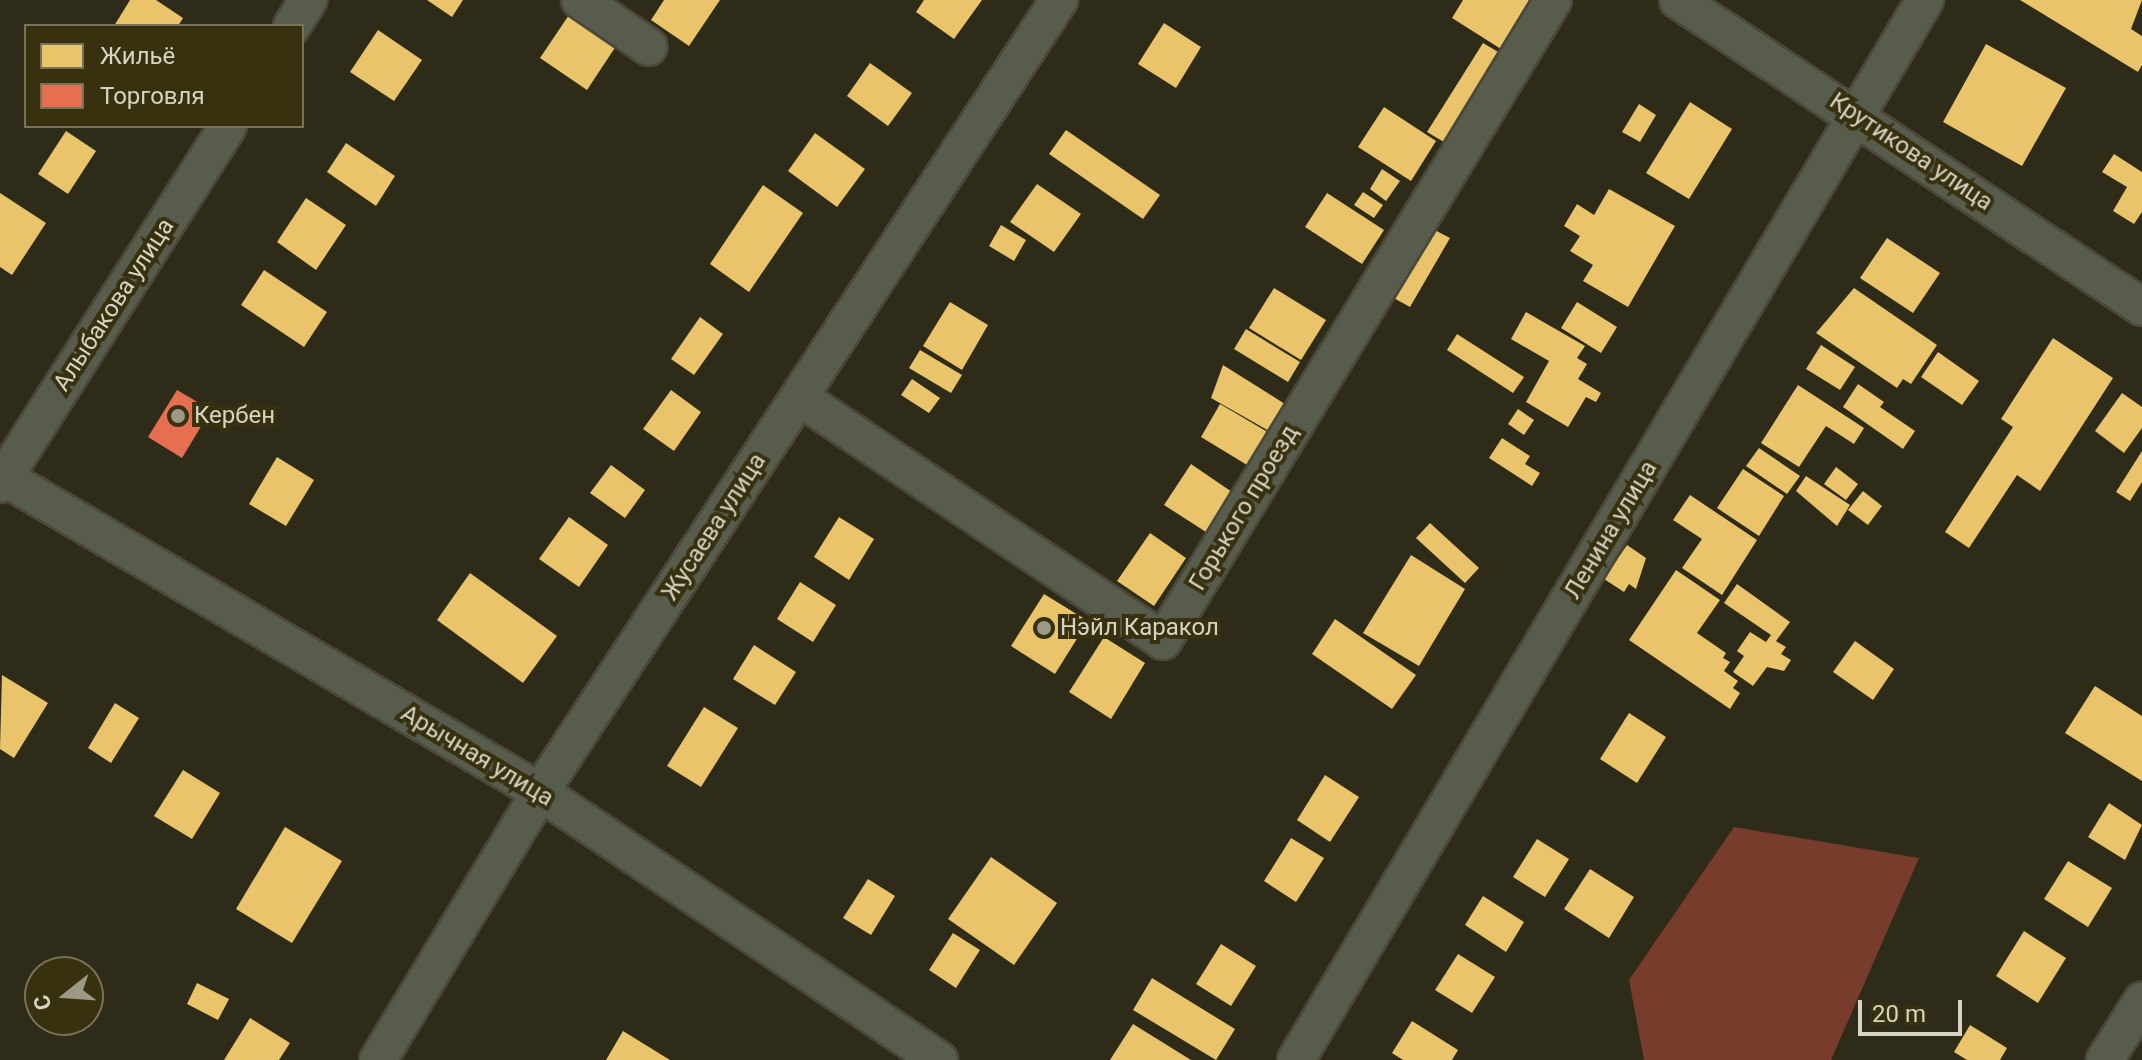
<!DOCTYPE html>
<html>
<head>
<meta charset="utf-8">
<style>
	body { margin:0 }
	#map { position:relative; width:2142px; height:1060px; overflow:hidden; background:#2e2b19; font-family:Roboto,sans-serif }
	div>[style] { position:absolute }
	.forest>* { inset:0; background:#783c2d }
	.homes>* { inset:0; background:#e9c46a }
	.shops>* { inset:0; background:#e76f51 }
	.roads { filter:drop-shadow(2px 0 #4b4839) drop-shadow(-2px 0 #4b4839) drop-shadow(0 2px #4b4839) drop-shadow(0 -2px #4b4839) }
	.minor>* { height:36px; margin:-18px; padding:0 18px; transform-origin:18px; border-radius:18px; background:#575c4d }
	.dots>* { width:22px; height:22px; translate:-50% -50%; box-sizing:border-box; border:4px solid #373110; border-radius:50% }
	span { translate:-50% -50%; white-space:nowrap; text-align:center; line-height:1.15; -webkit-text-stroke:8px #373110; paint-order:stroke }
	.street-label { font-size:24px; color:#d7d4c2 }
	.poi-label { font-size:24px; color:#d7d4c2 }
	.left { translate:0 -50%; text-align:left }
	.legend { position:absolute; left:24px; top:24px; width:280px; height:104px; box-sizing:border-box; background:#373110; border:2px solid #777257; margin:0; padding:10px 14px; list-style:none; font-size:24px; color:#d7d4c2 }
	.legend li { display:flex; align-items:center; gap:16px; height:40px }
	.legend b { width:40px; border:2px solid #777257 }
	.north { position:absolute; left:24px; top:956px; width:80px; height:80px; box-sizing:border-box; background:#373110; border:2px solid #777257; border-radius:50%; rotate:253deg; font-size:22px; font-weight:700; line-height:32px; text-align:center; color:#d7d4c2 }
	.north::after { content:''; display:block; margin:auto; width:28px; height:36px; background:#9c9987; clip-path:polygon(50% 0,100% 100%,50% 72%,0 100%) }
	.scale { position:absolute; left:1858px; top:1000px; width:104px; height:36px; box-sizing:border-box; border:4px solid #d7d4c2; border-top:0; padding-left:10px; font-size:24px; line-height:28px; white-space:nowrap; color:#d7d4c2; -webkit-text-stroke:6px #373110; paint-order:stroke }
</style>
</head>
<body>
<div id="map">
	<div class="forest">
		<div style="clip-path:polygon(1734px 827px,1919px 858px,1831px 1060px,1644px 1060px,1629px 980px)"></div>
	</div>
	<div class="homes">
		<div style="clip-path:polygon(130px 0,156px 0,183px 18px,178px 26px,114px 26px)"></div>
		<div style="clip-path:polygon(427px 0,463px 0,452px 17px)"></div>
		<div style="clip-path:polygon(664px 0,720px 0,689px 46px,651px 20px)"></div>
		<div style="clip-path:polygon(924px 0,982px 0,954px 39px,916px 12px)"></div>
		<div style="clip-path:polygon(1463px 0,1532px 0,1501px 49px,1452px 18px)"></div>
		<div style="clip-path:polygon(2020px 0,2142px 0,2131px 29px,2142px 36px,2142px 65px,2138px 72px)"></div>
		<div style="clip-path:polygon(575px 6px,622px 37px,587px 90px,540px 58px)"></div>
		<div style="clip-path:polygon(1164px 23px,1201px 47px,1176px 88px,1138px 64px)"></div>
		<div style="clip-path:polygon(378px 30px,422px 60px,394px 101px,350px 72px)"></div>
		<div style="clip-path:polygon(1483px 43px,1505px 56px,1449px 145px,1427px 132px)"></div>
		<div style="clip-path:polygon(1986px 44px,2066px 88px,2022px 166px,1943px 122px)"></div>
		<div style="clip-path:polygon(870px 63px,912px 93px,888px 126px,847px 96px)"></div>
		<div style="clip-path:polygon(1690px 102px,1732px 129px,1689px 199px,1646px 173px)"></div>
		<div style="clip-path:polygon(1639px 104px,1656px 115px,1640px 142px,1622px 132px)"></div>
		<div style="clip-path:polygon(1384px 107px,1436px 141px,1411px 181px,1358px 147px)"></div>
		<div style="clip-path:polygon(1066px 130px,1160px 195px,1143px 219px,1049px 154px)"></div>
		<div style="clip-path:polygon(66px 131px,96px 151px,68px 194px,38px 174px)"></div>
		<div style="clip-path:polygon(815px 133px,865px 169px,837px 207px,788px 171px)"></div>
		<div style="clip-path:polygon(346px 143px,395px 176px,376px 206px,327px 172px)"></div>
		<div style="clip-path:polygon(2114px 154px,2142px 172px,2142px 212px,2134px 224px,2113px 211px,2127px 187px,2102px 172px)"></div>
		<div style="clip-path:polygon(1382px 169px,1400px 181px,1386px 201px,1370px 189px)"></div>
		<div style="clip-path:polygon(1037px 184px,1081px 214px,1054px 252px,1010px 222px)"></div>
		<div style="clip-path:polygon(763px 185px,803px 213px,749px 292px,710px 264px)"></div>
		<div style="clip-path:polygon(1609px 189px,1675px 226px,1628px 307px,1583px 281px,1593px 265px,1570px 251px,1580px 236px,1564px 226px,1577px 204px,1594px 215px)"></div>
		<div style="clip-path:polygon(1363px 192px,1383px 205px,1374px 218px,1354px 205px)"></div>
		<div style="clip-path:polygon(0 193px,46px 223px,12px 275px,0 267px)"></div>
		<div style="clip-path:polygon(1327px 193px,1384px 230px,1362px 264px,1305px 227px)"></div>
		<div style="clip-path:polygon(306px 198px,346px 225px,316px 270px,277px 242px)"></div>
		<div style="clip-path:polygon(1001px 225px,1026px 240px,1014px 261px,989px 246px)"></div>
		<div style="clip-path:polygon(1429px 227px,1450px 238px,1410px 307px,1390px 296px)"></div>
		<div style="clip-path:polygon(1887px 238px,1940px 273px,1913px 313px,1860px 278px)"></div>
		<div style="clip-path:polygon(264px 270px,327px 312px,304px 347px,241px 305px)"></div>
		<div style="clip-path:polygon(1274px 288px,1326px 320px,1301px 360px,1249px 328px)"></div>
		<div style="clip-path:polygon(1854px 288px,1937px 345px,1911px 384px,1903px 379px,1897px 388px,1816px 333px)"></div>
		<div style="clip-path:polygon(950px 302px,988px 325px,962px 370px,923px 346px)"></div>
		<div style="clip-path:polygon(1577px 302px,1617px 327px,1601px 353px,1561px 328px)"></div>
		<div style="clip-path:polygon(1526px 312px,1585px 346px,1577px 358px,1587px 364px,1578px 379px,1601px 393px,1596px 402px,1586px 397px,1568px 427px,1526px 402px,1549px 361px,1511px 339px)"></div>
		<div style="clip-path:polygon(700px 317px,723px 334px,694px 375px,671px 359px)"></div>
		<div style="clip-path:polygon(1246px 329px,1300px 362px,1288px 382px,1234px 349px)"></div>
		<div style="clip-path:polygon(1457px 334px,1524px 377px,1513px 393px,1447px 350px)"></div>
		<div style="clip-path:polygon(2053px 338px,2113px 378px,2040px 491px,2017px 475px,1969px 548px,1945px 532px,2013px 427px,2001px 419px)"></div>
		<div style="clip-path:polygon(1821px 345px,1855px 367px,1840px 390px,1806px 369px)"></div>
		<div style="clip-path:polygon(920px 350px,962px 375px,951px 393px,909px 368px)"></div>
		<div style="clip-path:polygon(1938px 352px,1979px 381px,1962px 405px,1921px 377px)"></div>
		<div style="clip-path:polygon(1223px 365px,1285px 404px,1279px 429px,1272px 425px,1269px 431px,1211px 398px)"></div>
		<div style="clip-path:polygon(912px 379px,940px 398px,929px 413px,901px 395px)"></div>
		<div style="clip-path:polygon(1858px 384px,1884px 402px,1880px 407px,1915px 431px,1903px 449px,1843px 407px)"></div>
		<div style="clip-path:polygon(1798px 385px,1864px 428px,1854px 444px,1826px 426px,1799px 467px,1761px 443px)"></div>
		<div style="clip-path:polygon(671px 390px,701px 412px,674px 451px,643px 429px)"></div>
		<div style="clip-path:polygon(2122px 393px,2142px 407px,2142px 428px,2124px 453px,2095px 431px)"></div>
		<div style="clip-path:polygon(1220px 404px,1271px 434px,1252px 468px,1201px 437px)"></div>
		<div style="clip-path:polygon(1518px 409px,1534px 420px,1524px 435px,1508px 424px)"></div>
		<div style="clip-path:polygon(1502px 438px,1530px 456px,1525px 464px,1540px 473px,1532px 486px,1489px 458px)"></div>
		<div style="clip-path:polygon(1759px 448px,1800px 476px,1787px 494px,1746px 466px)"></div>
		<div style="clip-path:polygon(2142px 451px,2142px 482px,2130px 501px,2116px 492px)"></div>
		<div style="clip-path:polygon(277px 457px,314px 480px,286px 526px,249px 504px)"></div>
		<div style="clip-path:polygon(1191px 464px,1232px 492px,1206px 532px,1164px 505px)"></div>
		<div style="clip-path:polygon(611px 465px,645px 490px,625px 518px,590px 493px)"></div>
		<div style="clip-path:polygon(1836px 467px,1858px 484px,1846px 500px,1824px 484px)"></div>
		<div style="clip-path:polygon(1743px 469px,1784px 496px,1759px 536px,1717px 508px)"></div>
		<div style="clip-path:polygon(1806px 476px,1850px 505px,1837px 526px,1796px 491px)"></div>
		<div style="clip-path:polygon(1863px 491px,1882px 506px,1868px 525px,1848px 510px)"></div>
		<div style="clip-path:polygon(1690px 495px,1757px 540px,1722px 595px,1682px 568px,1702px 539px,1673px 520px)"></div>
		<div style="clip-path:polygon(569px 517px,608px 545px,579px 587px,539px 559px)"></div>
		<div style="clip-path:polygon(839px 517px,874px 539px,849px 580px,814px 557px)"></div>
		<div style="clip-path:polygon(1430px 523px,1479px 568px,1465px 583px,1416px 538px)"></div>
		<div style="clip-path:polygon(1150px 533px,1186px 558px,1154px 606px,1117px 581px)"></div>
		<div style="clip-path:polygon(1627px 545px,1646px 558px,1636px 589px,1629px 584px,1624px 592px,1604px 579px)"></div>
		<div style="clip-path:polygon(1411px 555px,1465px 589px,1419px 666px,1363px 633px)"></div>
		<div style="clip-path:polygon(1676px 570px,1720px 600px,1697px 633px,1726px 653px,1723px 658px,1730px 662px,1724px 671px,1738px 681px,1733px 688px,1740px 693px,1730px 709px,1629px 640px)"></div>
		<div style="clip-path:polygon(470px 573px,557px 636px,523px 683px,437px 620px)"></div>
		<div style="clip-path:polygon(800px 582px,836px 605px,813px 642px,777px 619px)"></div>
		<div style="clip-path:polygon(1737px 584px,1790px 622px,1776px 641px,1786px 647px,1781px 654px,1791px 660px,1784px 671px,1767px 667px,1753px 686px,1733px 672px,1744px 656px,1737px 651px,1750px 632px,1766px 642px,1771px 635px,1724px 603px)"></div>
		<div style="clip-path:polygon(1044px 594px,1088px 621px,1055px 674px,1011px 646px)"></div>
		<div style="clip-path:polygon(1335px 619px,1416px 675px,1392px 709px,1312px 654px)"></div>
		<div style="clip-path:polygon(1104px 637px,1145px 663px,1111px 719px,1069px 692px)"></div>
		<div style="clip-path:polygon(1855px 641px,1894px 669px,1873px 700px,1833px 672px)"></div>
		<div style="clip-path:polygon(754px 645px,796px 672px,775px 705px,733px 679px)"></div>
		<div style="clip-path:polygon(2px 675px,48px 703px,14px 758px,0 749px)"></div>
		<div style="clip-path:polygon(2095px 686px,2142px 716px,2142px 781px,2065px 733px)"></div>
		<div style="clip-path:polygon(115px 703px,139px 718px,111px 763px,88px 748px)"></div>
		<div style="clip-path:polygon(704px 707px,738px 728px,701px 787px,667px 766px)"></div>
		<div style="clip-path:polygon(1629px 713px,1666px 737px,1637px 783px,1600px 759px)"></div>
		<div style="clip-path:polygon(183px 770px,220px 793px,192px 839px,154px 816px)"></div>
		<div style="clip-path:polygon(1325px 775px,1359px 797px,1330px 842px,1297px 820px)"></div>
		<div style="clip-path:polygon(2109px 803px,2142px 825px,2125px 860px,2088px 837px)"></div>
		<div style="clip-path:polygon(285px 827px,342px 861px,292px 943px,236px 909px)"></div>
		<div style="clip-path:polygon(1291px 838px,1324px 858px,1296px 902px,1264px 881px)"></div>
		<div style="clip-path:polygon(1537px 839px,1569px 859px,1545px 897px,1513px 877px)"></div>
		<div style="clip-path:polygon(991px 857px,1057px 903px,1014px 965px,948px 919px)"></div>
		<div style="clip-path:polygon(2068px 861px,2112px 888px,2088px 927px,2044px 899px)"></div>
		<div style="clip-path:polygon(1590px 869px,1634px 897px,1609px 938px,1564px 909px)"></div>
		<div style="clip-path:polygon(868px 879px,895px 896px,871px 935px,843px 918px)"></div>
		<div style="clip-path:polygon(1483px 896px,1524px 922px,1506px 952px,1465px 925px)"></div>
		<div style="clip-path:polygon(2024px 931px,2066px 958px,2038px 1003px,1996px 976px)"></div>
		<div style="clip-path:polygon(953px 933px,980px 950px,956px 988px,929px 970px)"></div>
		<div style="clip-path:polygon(1221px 944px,1256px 966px,1231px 1006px,1196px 984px)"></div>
		<div style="clip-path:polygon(1458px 954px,1495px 977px,1472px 1013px,1435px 990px)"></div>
		<div style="clip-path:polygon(1152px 978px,1235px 1029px,1216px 1060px,1133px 1010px)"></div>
		<div style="clip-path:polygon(197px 983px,229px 999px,218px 1020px,187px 1004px)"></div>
		<div style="clip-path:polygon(250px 1018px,290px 1043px,279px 1060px,224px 1060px)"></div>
		<div style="clip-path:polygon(1412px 1021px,1458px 1050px,1452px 1060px,1403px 1060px,1392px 1053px)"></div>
		<div style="clip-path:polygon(1133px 1024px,1191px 1060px,1110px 1060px)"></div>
		<div style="clip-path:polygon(1970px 1025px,2007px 1048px,2000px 1060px,1967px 1060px,1954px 1052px)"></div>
		<div style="clip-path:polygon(623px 1031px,670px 1060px,606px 1060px)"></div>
	</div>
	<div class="shops">
		<div style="clip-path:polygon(177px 390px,211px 410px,182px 458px,148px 437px)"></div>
	</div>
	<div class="roads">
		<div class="minor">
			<div style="left:580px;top:0;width:83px;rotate:34.3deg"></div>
			<div style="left:1678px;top:0;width:556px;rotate:33.49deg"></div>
			<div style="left:292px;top:26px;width:31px;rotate:-58deg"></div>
			<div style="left:799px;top:397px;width:438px;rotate:33.8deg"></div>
			<div style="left:1163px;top:641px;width:750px;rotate:-58.68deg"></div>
			<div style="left:0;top:475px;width:626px;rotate:30.41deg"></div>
			<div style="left:540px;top:792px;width:481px;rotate:33.9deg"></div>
			<div style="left:0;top:484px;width:424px;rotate:-57.5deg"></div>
			<div style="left:378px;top:1060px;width:313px;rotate:-58.8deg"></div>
			<div style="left:540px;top:792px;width:947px;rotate:-56.76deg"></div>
			<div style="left:1296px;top:1060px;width:1233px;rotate:-59.32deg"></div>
			<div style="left:2105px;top:1060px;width:70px;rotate:-57.9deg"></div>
		</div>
	</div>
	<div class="dots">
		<div style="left:178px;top:416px;background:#9c9987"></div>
		<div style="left:1044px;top:628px;background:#9c9987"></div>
	</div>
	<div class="street-label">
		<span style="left:1911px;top:152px;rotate:34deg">Крутикова улица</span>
		<span style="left:114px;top:305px;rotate:-57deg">Алыбакова улица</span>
		<span style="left:1244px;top:508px;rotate:-59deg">Горького проезд</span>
		<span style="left:714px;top:527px;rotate:-57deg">Жусаева улица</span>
		<span style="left:1611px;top:530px;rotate:-59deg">Ленина улица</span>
		<span style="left:477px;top:756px;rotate:31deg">Арычная улица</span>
	</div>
	<div class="poi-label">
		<span class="left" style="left:194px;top:416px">Кербен</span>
		<span class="left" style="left:1060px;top:628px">Нэйл Каракол</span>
	</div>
	<ul class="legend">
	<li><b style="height:22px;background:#e9c46a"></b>Жильё</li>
	<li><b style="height:22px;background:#e76f51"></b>Торговля</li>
	</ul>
	<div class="north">С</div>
	<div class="scale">20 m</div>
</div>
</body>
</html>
